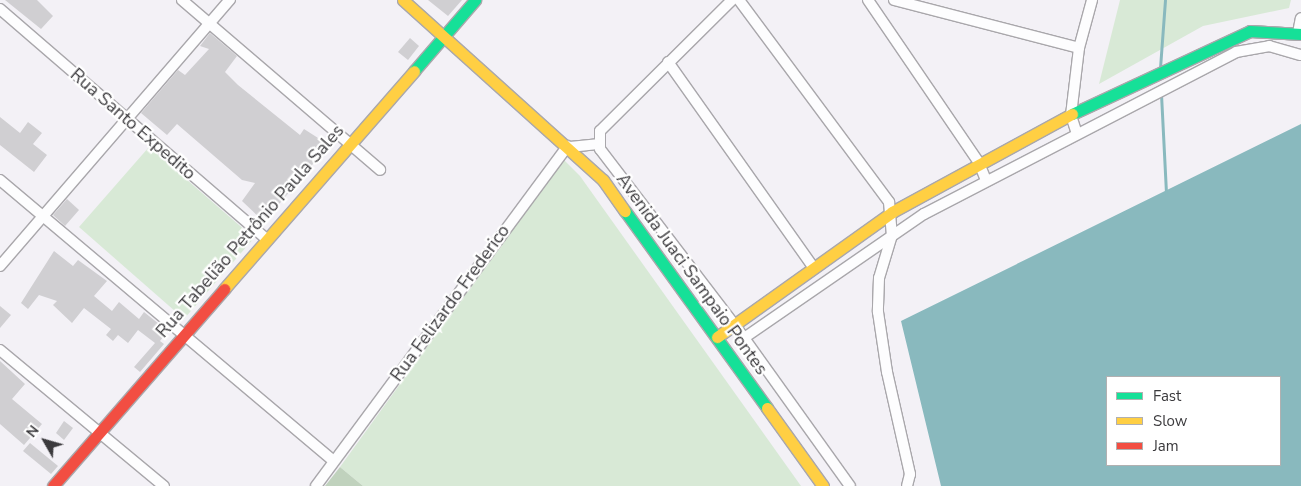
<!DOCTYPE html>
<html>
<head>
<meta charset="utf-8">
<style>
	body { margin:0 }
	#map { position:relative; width:1301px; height:486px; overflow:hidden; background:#f3f1f6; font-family:"Nunito Sans",sans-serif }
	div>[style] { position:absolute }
	.green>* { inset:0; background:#d8e9d6 }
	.forest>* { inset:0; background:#c0d2bd }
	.water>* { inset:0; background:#89b9be }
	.stream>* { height:3px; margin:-1.5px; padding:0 1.5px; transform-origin:1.5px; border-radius:1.5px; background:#89b9be }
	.building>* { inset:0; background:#d0cfd2 }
	.roads { filter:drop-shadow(1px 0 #a9a7ab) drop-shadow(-1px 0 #a9a7ab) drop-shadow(0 1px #a9a7ab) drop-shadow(0 -1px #a9a7ab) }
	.street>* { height:10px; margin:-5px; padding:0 5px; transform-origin:5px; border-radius:5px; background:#fdfdfe }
	.fast>* { height:11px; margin:-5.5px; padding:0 5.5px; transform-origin:5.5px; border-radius:5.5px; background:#16e098 }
	.slow>* { height:11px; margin:-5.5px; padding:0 5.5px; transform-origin:5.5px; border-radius:5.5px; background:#ffcf43 }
	.jam>* { height:11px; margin:-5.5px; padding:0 5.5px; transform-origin:5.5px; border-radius:5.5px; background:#f24e42 }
	span { translate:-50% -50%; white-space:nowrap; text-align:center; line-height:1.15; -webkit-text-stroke:4.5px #fff; paint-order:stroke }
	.street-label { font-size:18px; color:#3b3a3d }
	.legend { position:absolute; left:1106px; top:376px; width:175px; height:90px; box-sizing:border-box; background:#fff; border:1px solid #b1b0b1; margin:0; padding:6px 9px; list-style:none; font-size:15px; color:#3b3a3d }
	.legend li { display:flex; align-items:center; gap:10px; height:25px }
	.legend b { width:25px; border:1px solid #b1b0b1 }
	.north { position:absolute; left:20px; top:416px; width:50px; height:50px; -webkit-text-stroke:4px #fff; paint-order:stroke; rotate:308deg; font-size:14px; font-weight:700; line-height:20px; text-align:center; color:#3b3a3d }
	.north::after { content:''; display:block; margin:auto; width:18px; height:22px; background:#3b3a3d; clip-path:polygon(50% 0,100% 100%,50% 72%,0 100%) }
</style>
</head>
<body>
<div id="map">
	<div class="green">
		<div style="clip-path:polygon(1120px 0,1291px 0,1289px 8px,1203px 26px,1099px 84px)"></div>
		<div style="clip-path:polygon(149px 147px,254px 238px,184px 319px,79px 227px)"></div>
		<div style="clip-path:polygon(563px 159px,580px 176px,801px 486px,363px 486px,340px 467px)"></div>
	</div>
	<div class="forest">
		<div style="clip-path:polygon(340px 467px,363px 486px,325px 486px)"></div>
	</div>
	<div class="water">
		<div style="clip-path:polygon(evenodd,1301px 124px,1301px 486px,941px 486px,901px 321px,1301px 124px,1107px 377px,1280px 377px,1280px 465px,1107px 465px,1107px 377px)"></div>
	</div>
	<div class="stream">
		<div style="left:1160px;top:68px;width:68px;rotate:-85.8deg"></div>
		<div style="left:1161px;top:94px;width:99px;rotate:87.1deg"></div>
	</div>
	<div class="building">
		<div style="clip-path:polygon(5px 0,37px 0,53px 16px,41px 29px)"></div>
		<div style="clip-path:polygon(428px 0,462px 0,448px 16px)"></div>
		<div style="clip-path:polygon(210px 33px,237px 56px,225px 72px,238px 85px,300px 135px,304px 129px,329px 145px,264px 222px,242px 201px,255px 183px,242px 180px,177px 124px,167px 135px,141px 113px,178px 70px,185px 75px,209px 49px,200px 46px)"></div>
		<div style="clip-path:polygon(410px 38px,419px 46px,408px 60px,398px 52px)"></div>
		<div style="clip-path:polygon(0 117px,20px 133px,28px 122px,42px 133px,33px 144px,47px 155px,34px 172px,0 145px)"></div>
		<div style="clip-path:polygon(67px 199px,79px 210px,65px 226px,53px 215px)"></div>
		<div style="clip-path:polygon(54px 251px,73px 266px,78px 260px,107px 281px,94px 296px,112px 311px,119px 302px,139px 319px,144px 312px,159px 324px,154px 330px,163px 337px,160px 341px,164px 344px,140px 372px,134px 367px,155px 343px,138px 330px,128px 343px,118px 335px,113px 341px,106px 335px,111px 329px,84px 308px,72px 323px,53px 305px,57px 301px,39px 295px,28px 309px,21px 303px)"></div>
		<div style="clip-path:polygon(0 306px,11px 315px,0 328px)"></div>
		<div style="clip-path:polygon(0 361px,25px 384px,12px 399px,42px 424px,24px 445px,0 424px)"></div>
		<div style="clip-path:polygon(64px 421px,73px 428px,64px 440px,56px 433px)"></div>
		<div style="clip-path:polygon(30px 443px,58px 466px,51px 474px,23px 451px)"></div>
	</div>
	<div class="roads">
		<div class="street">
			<div style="left:182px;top:0;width:261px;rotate:40.6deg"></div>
			<div style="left:732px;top:0;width:186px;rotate:135.2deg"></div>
			<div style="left:600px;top:131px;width:18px;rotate:90deg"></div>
			<div style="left:600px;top:149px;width:220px;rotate:52.6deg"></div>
			<div style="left:734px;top:324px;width:199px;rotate:54.4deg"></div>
			<div style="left:739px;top:0;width:252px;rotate:53.4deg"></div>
			<div style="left:889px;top:202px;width:33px;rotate:85deg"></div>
			<div style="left:892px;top:235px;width:45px;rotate:106.8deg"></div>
			<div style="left:879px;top:278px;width:34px;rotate:92deg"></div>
			<div style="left:878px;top:312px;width:61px;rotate:81.5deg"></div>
			<div style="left:887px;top:372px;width:105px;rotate:77.3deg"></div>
			<div style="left:910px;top:474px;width:12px;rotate:104deg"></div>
			<div style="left:868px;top:0;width:197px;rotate:55.7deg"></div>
			<div style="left:979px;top:163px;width:18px;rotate:68deg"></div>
			<div style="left:894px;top:0;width:191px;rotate:14.5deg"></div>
			<div style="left:0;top:9px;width:352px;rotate:40.8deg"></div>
			<div style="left:1298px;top:33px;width:15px;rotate:-79deg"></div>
			<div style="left:668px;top:62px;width:251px;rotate:54.7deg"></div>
			<div style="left:1077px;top:134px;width:20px;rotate:-108deg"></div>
			<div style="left:1071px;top:115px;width:67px;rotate:-83.2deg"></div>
			<div style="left:1079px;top:48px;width:50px;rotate:-74.8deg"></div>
			<div style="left:570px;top:147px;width:30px;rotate:-6deg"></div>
			<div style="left:0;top:180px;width:436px;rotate:40.1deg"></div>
			<div style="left:0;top:266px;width:352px;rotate:-49.2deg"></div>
			<div style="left:744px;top:338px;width:219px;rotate:-34.6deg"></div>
			<div style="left:924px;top:214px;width:352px;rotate:-27.4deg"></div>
			<div style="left:1236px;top:52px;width:34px;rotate:-10deg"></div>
			<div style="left:1269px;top:46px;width:33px;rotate:16deg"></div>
			<div style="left:0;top:350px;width:213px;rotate:39.7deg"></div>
			<div style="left:316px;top:486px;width:423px;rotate:-53.5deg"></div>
		</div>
		<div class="fast">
			<div style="left:414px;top:71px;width:94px;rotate:-49.3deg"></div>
			<div style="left:1072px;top:114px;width:196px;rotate:-25deg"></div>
			<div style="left:1250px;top:31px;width:51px;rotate:3.4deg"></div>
			<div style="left:625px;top:211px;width:243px;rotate:54.2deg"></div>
		</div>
		<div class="slow">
			<div style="left:403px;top:0;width:269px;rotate:42deg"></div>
			<div style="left:603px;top:180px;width:38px;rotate:55deg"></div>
			<div style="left:224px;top:289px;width:289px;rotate:-48.9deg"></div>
			<div style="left:717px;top:337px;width:215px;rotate:-35.5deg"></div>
			<div style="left:892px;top:212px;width:205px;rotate:-28.6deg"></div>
			<div style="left:767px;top:408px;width:96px;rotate:54.3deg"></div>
		</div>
		<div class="jam">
			<div style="left:53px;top:486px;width:261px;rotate:-49deg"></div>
		</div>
	</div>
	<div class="street-label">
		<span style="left:133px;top:124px;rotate:41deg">Rua Santo Expedito</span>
		<span style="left:250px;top:231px;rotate:-49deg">Rua Tabelião Petrônio Paula Sales</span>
		<span style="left:692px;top:274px;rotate:54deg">Avenida Juaci Sampaio Pontes</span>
		<span style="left:450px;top:303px;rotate:-54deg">Rua Felizardo Frederico</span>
	</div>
	<ul class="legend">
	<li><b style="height:6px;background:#16e098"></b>Fast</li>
	<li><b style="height:6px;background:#ffcf43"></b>Slow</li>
	<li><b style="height:6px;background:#f24e42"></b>Jam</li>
	</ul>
	<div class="north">N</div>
</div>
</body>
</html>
